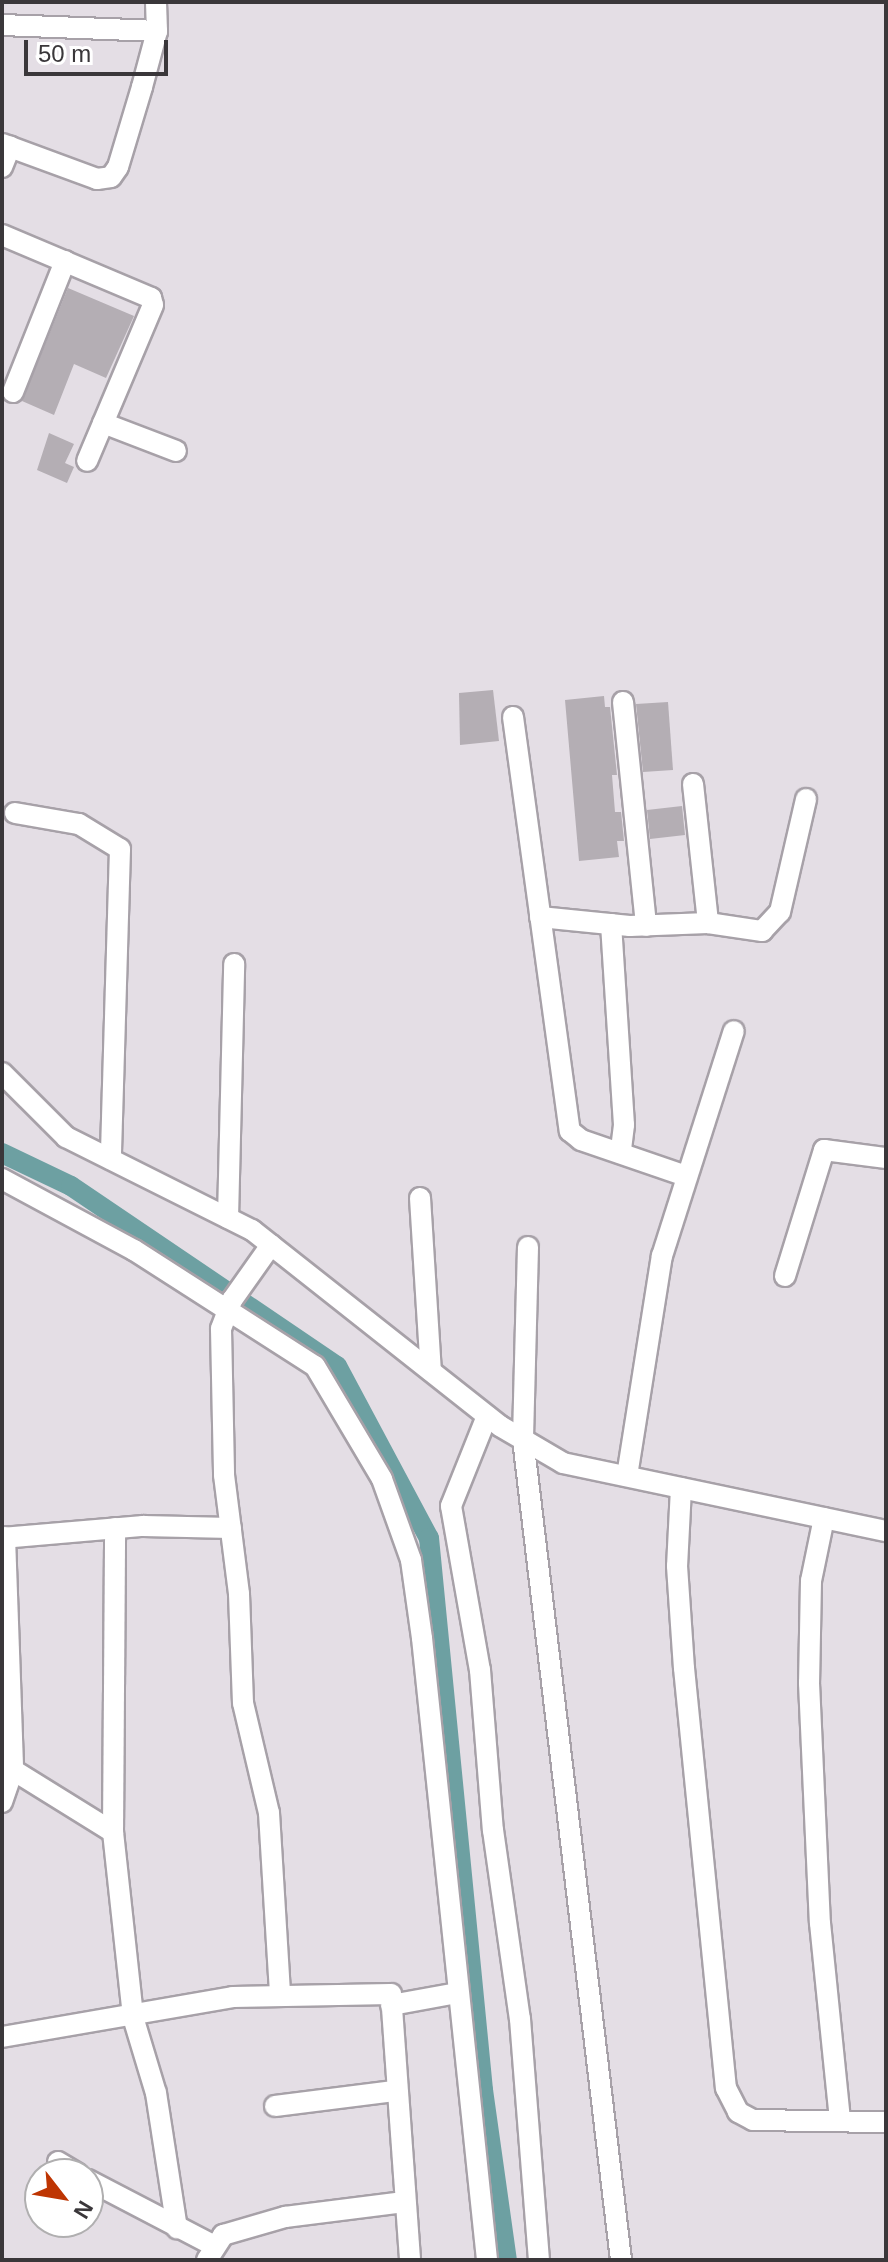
<!DOCTYPE html>
<html>
<head>
<meta charset="utf-8">
<style>
	body { margin:0 }
	#map { position:relative; width:888px; height:2262px; overflow:hidden; background:#e4dee5; font-family:Arial,sans-serif }
	div>[style] { position:absolute }
	.canal>* { height:20px; margin:-10px; padding:0 10px; transform-origin:10px; border-radius:10px; background:#6da0a2 }
	.building>* { inset:0; background:#b4aeb4 }
	.roads { filter:drop-shadow(2px 0 #a7a1a8) drop-shadow(-2px 0 #a7a1a8) drop-shadow(0 2px #a7a1a8) drop-shadow(0 -2px #a7a1a8) }
	.street>* { height:20px; margin:-10px; padding:0 10px; transform-origin:10px; border-radius:10px; background:#fff }
	span { translate:-50% -50%; white-space:nowrap; text-align:center; line-height:1.15; -webkit-text-stroke:8px #fff; paint-order:stroke }
	.frame { position:absolute; inset:0; border:4px solid #3a373a; pointer-events:none }
	.north { position:absolute; left:24px; top:2158px; width:80px; height:80px; box-sizing:border-box; background:#fff; border:2px solid #b0afb0; border-radius:50%; rotate:121deg; font-size:22px; font-weight:700; line-height:32px; text-align:center; color:#3a373a }
	.north::after { content:''; display:block; margin:auto; width:28px; height:36px; background:#be3502; clip-path:polygon(50% 0,100% 100%,50% 72%,0 100%) }
	.scale { position:absolute; left:24px; top:40px; width:144px; height:36px; box-sizing:border-box; border:4px solid #3a373a; border-top:0; padding-left:10px; font-size:24px; line-height:28px; white-space:nowrap; color:#3a373a; -webkit-text-stroke:6px #fff; paint-order:stroke }
</style>
</head>
<body>
<div id="map">
	<div class="canal">
		<div style="left:2px;top:1153px;width:76px;rotate:25.6deg"></div>
		<div style="left:71px;top:1186px;width:321px;rotate:34.1deg"></div>
		<div style="left:337px;top:1366px;width:195px;rotate:61.9deg"></div>
		<div style="left:429px;top:1538px;width:555px;rotate:84.41deg"></div>
		<div style="left:483px;top:2090px;width:172px;rotate:82deg"></div>
	</div>
	<div class="building">
		<div style="clip-path:polygon(68px 288px,134px 316px,106px 378px,74px 364px,54px 415px,22px 401px)"></div>
		<div style="clip-path:polygon(49px 433px,74px 444px,65px 463px,74px 467px,67px 483px,37px 470px)"></div>
		<div style="clip-path:polygon(493px 690px,499px 741px,460px 745px,459px 693px)"></div>
		<div style="clip-path:polygon(604px 696px,605px 707px,610px 707px,617px 775px,612px 775px,615px 812px,621px 812px,624px 841px,617px 841px,619px 857px,579px 861px,565px 700px)"></div>
		<div style="clip-path:polygon(668px 702px,673px 770px,643px 772px,636px 704px)"></div>
		<div style="clip-path:polygon(682px 806px,685px 835px,650px 839px,647px 810px)"></div>
	</div>
	<div class="roads">
		<div class="street">
			<div style="left:2px;top:25px;width:155px;rotate:2.2deg"></div>
			<div style="left:2px;top:144px;width:101px;rotate:20.2deg"></div>
			<div style="left:97px;top:179px;width:14px;rotate:-8deg"></div>
			<div style="left:111px;top:177px;width:12px;rotate:-55deg"></div>
			<div style="left:118px;top:167px;width:84px;rotate:-73.3deg"></div>
			<div style="left:142px;top:87px;width:58px;rotate:-75deg"></div>
			<div style="left:157px;top:31px;width:29px;rotate:-92deg"></div>
			<div style="left:2px;top:167px;width:22px;rotate:-68deg"></div>
			<div style="left:2px;top:235px;width:162px;rotate:22.9deg"></div>
			<div style="left:151px;top:298px;width:7px;rotate:74deg"></div>
			<div style="left:153px;top:305px;width:169px;rotate:112.9deg"></div>
			<div style="left:13px;top:392px;width:141px;rotate:-68.3deg"></div>
			<div style="left:103px;top:423px;width:78px;rotate:21deg"></div>
			<div style="left:623px;top:702px;width:225px;rotate:84.1deg"></div>
			<div style="left:513px;top:717px;width:418px;rotate:82.2deg"></div>
			<div style="left:570px;top:1131px;width:14px;rotate:39deg"></div>
			<div style="left:581px;top:1140px;width:111px;rotate:18.9deg"></div>
			<div style="left:693px;top:784px;width:140px;rotate:83.8deg"></div>
			<div style="left:15px;top:813px;width:65px;rotate:9.8deg"></div>
			<div style="left:79px;top:824px;width:48px;rotate:31.4deg"></div>
			<div style="left:120px;top:849px;width:310px;rotate:91.7deg"></div>
			<div style="left:540px;top:917px;width:90px;rotate:5.7deg"></div>
			<div style="left:630px;top:926px;width:78px;rotate:-2.2deg"></div>
			<div style="left:708px;top:923px;width:55px;rotate:8.4deg"></div>
			<div style="left:762px;top:931px;width:26px;rotate:-47deg"></div>
			<div style="left:780px;top:912px;width:116px;rotate:-77deg"></div>
			<div style="left:611px;top:924px;width:201px;rotate:86.3deg"></div>
			<div style="left:624px;top:1125px;width:26px;rotate:97deg"></div>
			<div style="left:2px;top:1073px;width:91px;rotate:45deg"></div>
			<div style="left:66px;top:1137px;width:208px;rotate:26.6deg"></div>
			<div style="left:252px;top:1230px;width:316px;rotate:38.3deg"></div>
			<div style="left:500px;top:1426px;width:73px;rotate:30.4deg"></div>
			<div style="left:563px;top:1463px;width:330px;rotate:11.9deg"></div>
			<div style="left:2px;top:1179px;width:150px;rotate:28.3deg"></div>
			<div style="left:134px;top:1250px;width:215px;rotate:32.7deg"></div>
			<div style="left:315px;top:1366px;width:131px;rotate:59.3deg"></div>
			<div style="left:382px;top:1479px;width:86px;rotate:70.3deg"></div>
			<div style="left:411px;top:1560px;width:79px;rotate:82deg"></div>
			<div style="left:422px;top:1638px;width:625px;rotate:84.03deg"></div>
			<div style="left:420px;top:1198px;width:173px;rotate:86.4deg"></div>
			<div style="left:228px;top:1218px;width:254px;rotate:-88.6deg"></div>
			<div style="left:271px;top:1245px;width:67px;rotate:125.3deg"></div>
			<div style="left:232px;top:1300px;width:31px;rotate:111deg"></div>
			<div style="left:221px;top:1329px;width:146px;rotate:88.8deg"></div>
			<div style="left:224px;top:1475px;width:120px;rotate:82.8deg"></div>
			<div style="left:239px;top:1594px;width:109px;rotate:87.9deg"></div>
			<div style="left:243px;top:1703px;width:113px;rotate:76.7deg"></div>
			<div style="left:269px;top:1813px;width:182px;rotate:86.5deg"></div>
			<div style="left:528px;top:1247px;width:192px;rotate:91.5deg"></div>
			<div style="left:523px;top:1439px;width:827px;rotate:83.19deg"></div>
			<div style="left:785px;top:1276px;width:132px;rotate:-72.8deg"></div>
			<div style="left:824px;top:1150px;width:63px;rotate:7.4deg"></div>
			<div style="left:487px;top:1416px;width:97px;rotate:111.8deg"></div>
			<div style="left:451px;top:1506px;width:167px;rotate:80deg"></div>
			<div style="left:480px;top:1670px;width:161px;rotate:85.4deg"></div>
			<div style="left:493px;top:1830px;width:191px;rotate:81.9deg"></div>
			<div style="left:520px;top:2019px;width:242px;rotate:85.5deg"></div>
			<div style="left:627px;top:1476px;width:223px;rotate:-81deg"></div>
			<div style="left:662px;top:1256px;width:236px;rotate:-72.3deg"></div>
			<div style="left:681px;top:1488px;width:78px;rotate:92.9deg"></div>
			<div style="left:677px;top:1566px;width:102px;rotate:86.1deg"></div>
			<div style="left:684px;top:1668px;width:422px;rotate:84.3deg"></div>
			<div style="left:726px;top:2088px;width:27px;rotate:63deg"></div>
			<div style="left:738px;top:2112px;width:17px;rotate:28deg"></div>
			<div style="left:753px;top:2120px;width:133px;rotate:0.9deg"></div>
			<div style="left:824px;top:1518px;width:64px;rotate:101.7deg"></div>
			<div style="left:811px;top:1581px;width:102px;rotate:91.1deg"></div>
			<div style="left:809px;top:1683px;width:240px;rotate:87.4deg"></div>
			<div style="left:820px;top:1923px;width:199px;rotate:84.2deg"></div>
			<div style="left:5px;top:1537px;width:233px;rotate:88deg"></div>
			<div style="left:13px;top:1770px;width:118px;rotate:31.8deg"></div>
			<div style="left:113px;top:1832px;width:186px;rotate:83.8deg"></div>
			<div style="left:133px;top:2017px;width:79px;rotate:73.2deg"></div>
			<div style="left:156px;top:2093px;width:137px;rotate:81.2deg"></div>
			<div style="left:2px;top:1538px;width:142px;rotate:-4.9deg"></div>
			<div style="left:143px;top:1526px;width:88px;rotate:1.3deg"></div>
			<div style="left:2px;top:1802px;width:34px;rotate:-71deg"></div>
			<div style="left:113px;top:1832px;width:304px;rotate:-89.6deg"></div>
			<div style="left:391px;top:2005px;width:67px;rotate:-10.3deg"></div>
			<div style="left:2px;top:2037px;width:234px;rotate:-9.8deg"></div>
			<div style="left:233px;top:1997px;width:158px;rotate:-1.1deg"></div>
			<div style="left:391px;top:1994px;width:267px;rotate:85.9deg"></div>
			<div style="left:275px;top:2106px;width:120px;rotate:-7.2deg"></div>
			<div style="left:58px;top:2162px;width:23px;rotate:31deg"></div>
			<div style="left:88px;top:2180px;width:143px;rotate:27.5deg"></div>
			<div style="left:207px;top:2260px;width:30px;rotate:-57deg"></div>
			<div style="left:223px;top:2235px;width:65px;rotate:-16.2deg"></div>
			<div style="left:285px;top:2217px;width:120px;rotate:-7.2deg"></div>
		</div>
	</div>
	<div class="frame"></div>
	<div class="north">N</div>
	<div class="scale">50 m</div>
</div>
</body>
</html>
